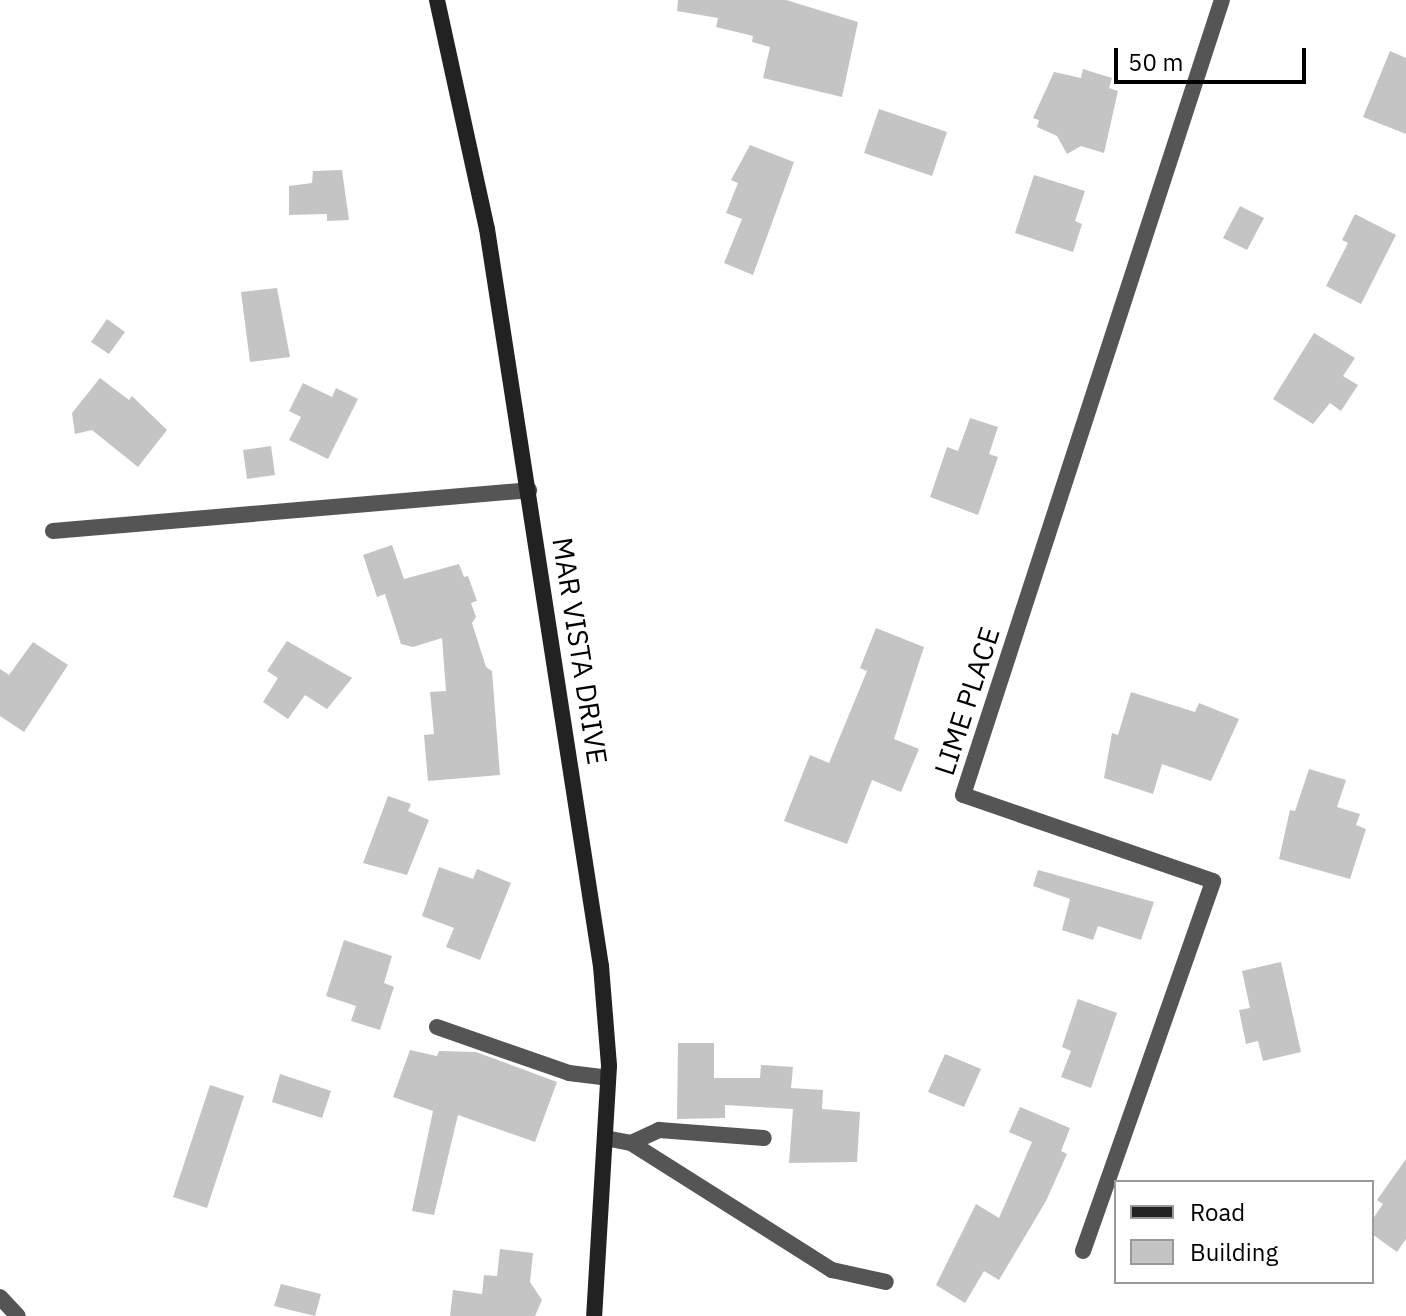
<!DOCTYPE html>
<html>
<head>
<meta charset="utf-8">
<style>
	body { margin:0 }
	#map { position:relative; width:1406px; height:1316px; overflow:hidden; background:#fff; font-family:"IBM Plex Sans",sans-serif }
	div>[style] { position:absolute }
	.building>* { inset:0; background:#c4c4c4 }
	.lane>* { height:16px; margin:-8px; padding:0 8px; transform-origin:8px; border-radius:8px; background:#555 }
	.street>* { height:16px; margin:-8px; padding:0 8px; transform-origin:8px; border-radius:8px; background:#555 }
	.secondary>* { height:16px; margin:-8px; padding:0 8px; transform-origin:8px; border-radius:8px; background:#222 }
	span { translate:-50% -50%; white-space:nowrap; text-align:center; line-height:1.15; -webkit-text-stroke:6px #fff; paint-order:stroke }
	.street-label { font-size:28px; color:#000 }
	.legend { position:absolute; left:1114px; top:1180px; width:260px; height:104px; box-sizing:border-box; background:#fff; border:2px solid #999; margin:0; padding:10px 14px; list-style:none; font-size:24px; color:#000 }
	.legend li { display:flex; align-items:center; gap:16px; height:40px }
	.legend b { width:40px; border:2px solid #999 }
	.scale { position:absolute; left:1114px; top:48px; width:192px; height:36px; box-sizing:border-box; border:4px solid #000; border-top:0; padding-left:10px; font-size:24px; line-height:28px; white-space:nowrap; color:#000; -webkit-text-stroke:6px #fff; paint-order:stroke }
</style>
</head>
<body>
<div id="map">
	<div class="building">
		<div style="clip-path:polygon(678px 0,786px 0,858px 22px,842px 97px,763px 78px,770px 47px,752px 42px,753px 36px,716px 27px,718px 18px,677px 11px)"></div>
		<div style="clip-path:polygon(1390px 51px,1406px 58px,1406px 134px,1363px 117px)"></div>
		<div style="clip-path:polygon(1083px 69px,1112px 78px,1109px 88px,1118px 91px,1104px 153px,1081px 146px,1067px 154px,1057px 136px,1037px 127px,1039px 120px,1033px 118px,1054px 72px,1081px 78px)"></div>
		<div style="clip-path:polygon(879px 109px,947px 132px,932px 176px,864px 153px)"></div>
		<div style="clip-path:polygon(750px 145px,794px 162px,753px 275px,724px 263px,742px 219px,726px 213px,738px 183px,731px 180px)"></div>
		<div style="clip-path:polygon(342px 170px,349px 220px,327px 221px,327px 214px,289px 215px,289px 186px,312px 183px,313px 171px)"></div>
		<div style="clip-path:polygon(1034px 175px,1085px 191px,1075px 221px,1082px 224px,1073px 252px,1015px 233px)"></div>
		<div style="clip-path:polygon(1240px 206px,1264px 218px,1247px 250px,1223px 238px)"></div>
		<div style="clip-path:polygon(1355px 214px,1396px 235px,1361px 304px,1326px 286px,1348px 243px,1342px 240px)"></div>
		<div style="clip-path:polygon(277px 288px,290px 357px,250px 362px,241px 292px)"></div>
		<div style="clip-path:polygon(107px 319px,125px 332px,109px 354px,91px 342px)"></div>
		<div style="clip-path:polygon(1314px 333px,1355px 358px,1343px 376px,1358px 385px,1341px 411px,1330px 403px,1313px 424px,1273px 399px)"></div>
		<div style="clip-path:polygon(100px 378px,129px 400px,132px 396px,167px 430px,138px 467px,92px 430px,75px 434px,72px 413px)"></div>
		<div style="clip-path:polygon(303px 383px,332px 397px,336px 388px,358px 399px,328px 459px,289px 440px,301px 417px,289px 411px)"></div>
		<div style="clip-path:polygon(970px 418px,998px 427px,989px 454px,998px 457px,978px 515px,930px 497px,947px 447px,958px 451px)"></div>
		<div style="clip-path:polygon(271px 446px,275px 475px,247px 479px,243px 450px)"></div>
		<div style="clip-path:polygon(392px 545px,404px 579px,459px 564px,464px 577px,468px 576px,477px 601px,471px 603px,476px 617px,472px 623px,486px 667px,492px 671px,500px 775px,428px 781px,424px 735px,434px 734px,430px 692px,446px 691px,442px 638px,413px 647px,401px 644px,385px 594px,377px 597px,363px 555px)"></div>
		<div style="clip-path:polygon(876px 628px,924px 647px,894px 739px,919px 749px,901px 792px,872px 780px,847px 844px,784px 821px,810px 755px,829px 763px,867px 671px,860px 668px)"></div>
		<div style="clip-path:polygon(287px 641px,352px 678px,327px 709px,305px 695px,288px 719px,263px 702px,278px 678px,267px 671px)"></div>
		<div style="clip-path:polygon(33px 642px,68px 665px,24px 732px,0 716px,0 669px,9px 675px)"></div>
		<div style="clip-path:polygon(1131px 692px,1195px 712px,1199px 703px,1239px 719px,1211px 781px,1162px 764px,1153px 794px,1104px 778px,1112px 733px,1118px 735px)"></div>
		<div style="clip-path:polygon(1309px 769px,1346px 780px,1337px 807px,1360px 814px,1356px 825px,1366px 829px,1350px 879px,1279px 859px,1290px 810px,1295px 811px)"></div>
		<div style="clip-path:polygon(388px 796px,411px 804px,408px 811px,429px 820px,407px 875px,363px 863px)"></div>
		<div style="clip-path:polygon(439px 867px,473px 879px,477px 869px,511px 883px,480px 960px,446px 947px,454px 928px,422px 916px)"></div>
		<div style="clip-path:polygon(1038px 870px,1154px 902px,1141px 940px,1098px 926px,1093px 940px,1062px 930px,1070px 899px,1033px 886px)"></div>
		<div style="clip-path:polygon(344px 940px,392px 956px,384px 983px,394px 987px,380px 1030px,351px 1021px,356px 1006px,326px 996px)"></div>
		<div style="clip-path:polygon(1281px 962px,1301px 1052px,1263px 1061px,1258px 1041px,1246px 1044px,1239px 1010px,1250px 1008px,1242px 971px)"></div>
		<div style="clip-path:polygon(1078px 999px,1117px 1013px,1091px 1088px,1061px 1077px,1071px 1051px,1062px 1047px)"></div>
		<div style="clip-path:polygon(678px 1043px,714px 1043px,714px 1078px,760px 1078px,761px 1065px,793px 1067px,791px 1088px,823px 1090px,822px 1109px,860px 1112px,857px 1162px,789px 1163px,793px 1109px,725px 1105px,725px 1118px,677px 1119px)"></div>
		<div style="clip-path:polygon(410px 1050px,437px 1056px,439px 1051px,476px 1052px,557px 1082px,535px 1142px,458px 1115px,434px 1215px,412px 1211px,433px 1111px,393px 1097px)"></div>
		<div style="clip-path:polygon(945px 1054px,981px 1069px,964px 1107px,928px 1092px)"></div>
		<div style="clip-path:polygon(280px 1074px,331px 1091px,322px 1118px,272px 1102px)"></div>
		<div style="clip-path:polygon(210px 1085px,244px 1096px,207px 1208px,173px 1197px)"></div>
		<div style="clip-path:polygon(1020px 1107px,1070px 1128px,1061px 1151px,1067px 1154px,1046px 1201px,999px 1280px,984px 1271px,965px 1303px,936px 1285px,976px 1204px,999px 1218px,1032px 1142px,1009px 1132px)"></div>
		<div style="clip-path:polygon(1406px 1159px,1406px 1239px,1397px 1252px,1372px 1234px,1372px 1220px,1383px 1204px,1377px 1200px)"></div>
		<div style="clip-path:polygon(500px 1249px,533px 1253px,530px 1282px,542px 1300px,535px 1316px,450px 1316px,453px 1290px,482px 1294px,484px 1275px,497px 1276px)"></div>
		<div style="clip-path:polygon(281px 1284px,321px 1294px,315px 1316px,274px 1306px)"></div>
	</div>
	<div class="lane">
		<div style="left:53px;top:531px;width:478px;rotate:-4.9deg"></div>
		<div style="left:437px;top:1027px;width:140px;rotate:19.2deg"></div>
		<div style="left:569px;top:1073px;width:39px;rotate:7deg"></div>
		<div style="left:605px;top:1138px;width:26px;rotate:11deg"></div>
		<div style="left:631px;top:1143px;width:238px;rotate:32.3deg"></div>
		<div style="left:832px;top:1270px;width:55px;rotate:12.5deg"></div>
		<div style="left:631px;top:1143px;width:31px;rotate:-25deg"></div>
		<div style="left:659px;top:1130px;width:105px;rotate:4.4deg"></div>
		<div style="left:0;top:1297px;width:26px;rotate:47deg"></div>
	</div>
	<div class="street">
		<div style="left:1083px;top:1251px;width:392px;rotate:-70.6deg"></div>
		<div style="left:1213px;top:881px;width:264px;rotate:-161deg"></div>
		<div style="left:963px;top:795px;width:836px;rotate:-71.96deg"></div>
	</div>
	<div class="secondary">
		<div style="left:437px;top:0;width:234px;rotate:77.7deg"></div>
		<div style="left:487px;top:229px;width:746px;rotate:81.21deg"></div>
		<div style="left:601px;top:966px;width:100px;rotate:85.4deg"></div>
		<div style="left:609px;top:1066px;width:250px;rotate:93.4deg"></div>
	</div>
	<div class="street-label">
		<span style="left:580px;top:651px;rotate:81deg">MAR VISTA DRIVE</span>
		<span style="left:967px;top:701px;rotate:-72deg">LIME PLACE</span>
	</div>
	<ul class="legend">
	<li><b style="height:10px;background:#222"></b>Road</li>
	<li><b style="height:22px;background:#c4c4c4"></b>Building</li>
	</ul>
	<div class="scale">50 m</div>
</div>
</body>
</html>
